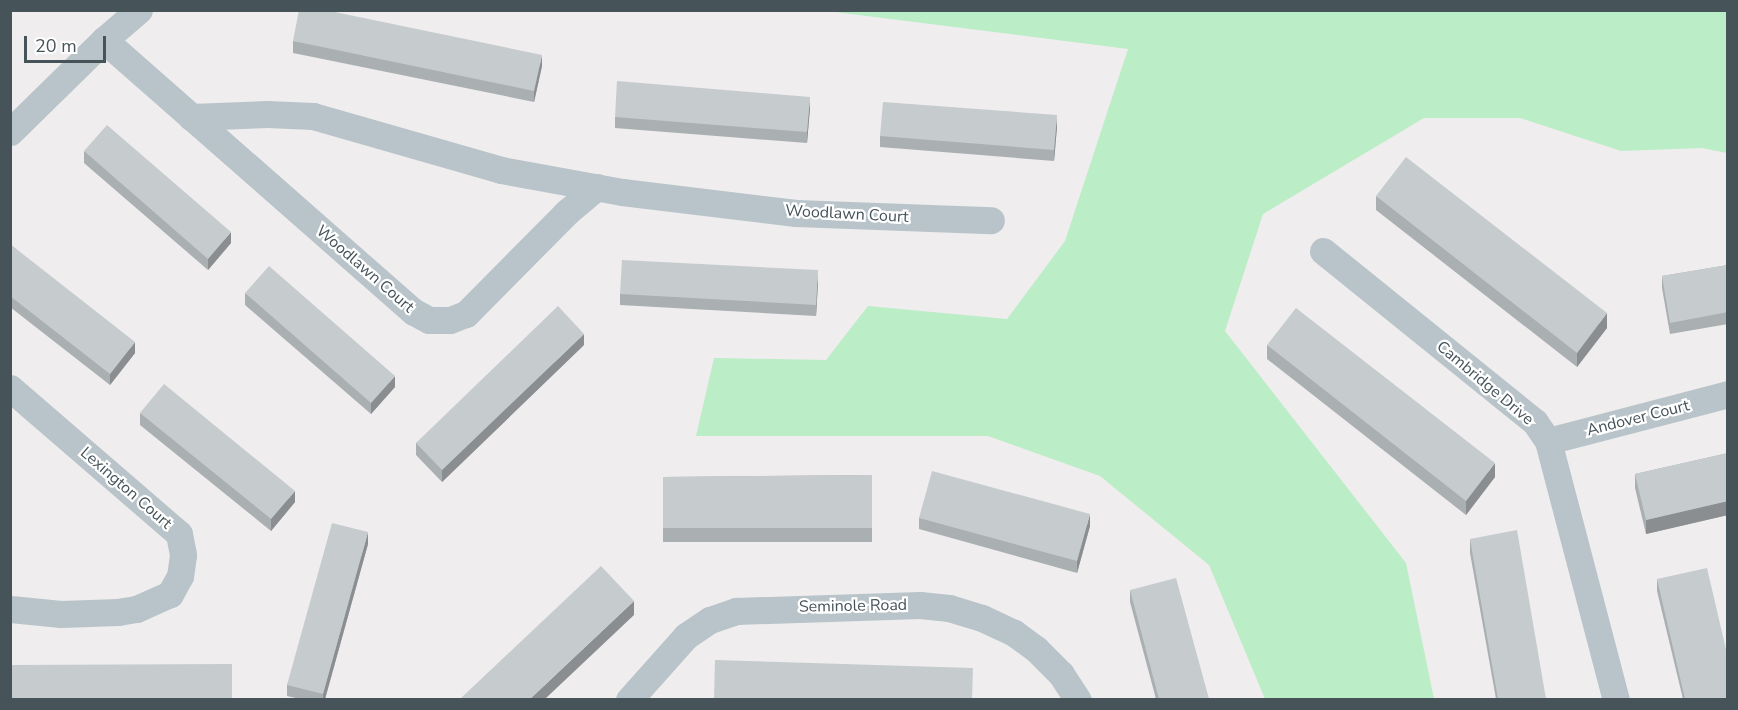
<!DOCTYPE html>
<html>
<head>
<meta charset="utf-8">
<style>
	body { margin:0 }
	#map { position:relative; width:1738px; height:710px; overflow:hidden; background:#efeded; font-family:"Nunito Sans",sans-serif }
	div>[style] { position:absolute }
	.green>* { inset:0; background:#bbedc7 }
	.street>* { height:27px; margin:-13.5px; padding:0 13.5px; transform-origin:13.5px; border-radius:13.5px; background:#b8c4c9 }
	.wall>* { inset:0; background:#aaafb1 }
	.shaded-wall>* { inset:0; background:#8b8e90 }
	.building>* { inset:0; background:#c6cbce }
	span { translate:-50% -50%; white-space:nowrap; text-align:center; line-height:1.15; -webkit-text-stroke:4.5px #fff; paint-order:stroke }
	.street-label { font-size:16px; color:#465359 }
	.frame { position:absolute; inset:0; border:12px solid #465359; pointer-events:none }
	.scale { position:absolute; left:24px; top:36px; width:82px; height:27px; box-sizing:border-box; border:3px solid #465359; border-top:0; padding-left:8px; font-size:18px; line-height:21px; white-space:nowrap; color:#465359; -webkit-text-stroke:4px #fff; paint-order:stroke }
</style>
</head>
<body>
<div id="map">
	<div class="green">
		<div style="clip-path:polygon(827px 11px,1727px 11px,1727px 153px,1702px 148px,1621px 151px,1520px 118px,1424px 118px,1263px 214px,1225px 331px,1406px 563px,1434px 699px,1265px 699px,1209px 565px,1100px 476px,988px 436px,696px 436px,714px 358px,826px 360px,868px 306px,1007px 319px,1065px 241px,1128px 49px)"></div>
	</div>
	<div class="street">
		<div style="left:104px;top:40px;width:412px;rotate:41.3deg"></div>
		<div style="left:414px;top:312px;width:17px;rotate:28deg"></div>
		<div style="left:429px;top:320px;width:21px"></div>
		<div style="left:450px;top:320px;width:17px;rotate:-21deg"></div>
		<div style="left:466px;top:314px;width:144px;rotate:-45.3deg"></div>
		<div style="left:567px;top:212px;width:39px;rotate:-40deg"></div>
		<div style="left:191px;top:117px;width:76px;rotate:-2.3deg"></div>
		<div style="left:267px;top:114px;width:46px;rotate:2.5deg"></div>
		<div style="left:313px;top:116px;width:196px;rotate:16deg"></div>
		<div style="left:501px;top:170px;width:123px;rotate:10.3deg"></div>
		<div style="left:622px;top:192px;width:175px;rotate:6.9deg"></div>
		<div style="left:796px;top:213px;width:195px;rotate:2.1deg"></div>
		<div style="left:10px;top:132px;width:132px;rotate:-44.4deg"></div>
		<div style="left:104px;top:40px;width:46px;rotate:-40.6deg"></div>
		<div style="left:1323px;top:251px;width:272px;rotate:38.9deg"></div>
		<div style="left:1535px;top:422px;width:23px;rotate:56deg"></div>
		<div style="left:1548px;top:441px;width:268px;rotate:75.3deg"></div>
		<div style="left:10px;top:388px;width:223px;rotate:40.8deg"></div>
		<div style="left:179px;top:534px;width:21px;rotate:79deg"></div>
		<div style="left:183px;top:555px;width:21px;rotate:98deg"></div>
		<div style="left:180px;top:576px;width:21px;rotate:119deg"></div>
		<div style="left:170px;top:594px;width:37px;rotate:156deg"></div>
		<div style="left:136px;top:609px;width:18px;rotate:171deg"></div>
		<div style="left:118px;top:612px;width:57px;rotate:178deg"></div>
		<div style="left:61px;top:614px;width:51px;rotate:-174.4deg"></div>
		<div style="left:1548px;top:441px;width:186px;rotate:-14.6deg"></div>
		<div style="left:629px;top:700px;width:86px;rotate:-48.3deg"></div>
		<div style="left:686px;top:636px;width:29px;rotate:-34deg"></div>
		<div style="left:710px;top:620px;width:28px;rotate:-19deg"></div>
		<div style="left:736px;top:611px;width:184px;rotate:-1.9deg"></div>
		<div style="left:920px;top:605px;width:29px;rotate:6deg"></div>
		<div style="left:949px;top:608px;width:34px;rotate:17deg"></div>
		<div style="left:982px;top:618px;width:35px;rotate:25deg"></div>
		<div style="left:1014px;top:633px;width:27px;rotate:36deg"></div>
		<div style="left:1036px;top:649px;width:35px;rotate:45deg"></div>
		<div style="left:1061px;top:674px;width:31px;rotate:57deg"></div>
	</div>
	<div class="wall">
		<div style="clip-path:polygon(293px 41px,542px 66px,534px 102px,293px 53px)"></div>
		<div style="clip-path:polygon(810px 108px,807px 143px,615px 128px,615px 117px)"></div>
		<div style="clip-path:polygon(1057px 127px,1054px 161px,880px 147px,880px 136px)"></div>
		<div style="clip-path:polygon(84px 151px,231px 243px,208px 270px,84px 163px)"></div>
		<div style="clip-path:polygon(1376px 196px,1607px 328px,1577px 367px,1376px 210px)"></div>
		<div style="clip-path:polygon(10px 244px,135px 353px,110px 385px,10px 307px)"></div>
		<div style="clip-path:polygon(1728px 265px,1728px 324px,1670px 334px,1662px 288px,1662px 276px)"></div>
		<div style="clip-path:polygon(818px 282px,816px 316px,620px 305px,620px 294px)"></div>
		<div style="clip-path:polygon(245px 293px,395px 387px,371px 414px,245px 305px)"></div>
		<div style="clip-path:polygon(584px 345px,442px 482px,416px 455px,416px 443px)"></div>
		<div style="clip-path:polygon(1267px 345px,1495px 477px,1466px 515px,1267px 359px)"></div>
		<div style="clip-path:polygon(140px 413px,295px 502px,271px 531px,140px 425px)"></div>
		<div style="clip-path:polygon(1728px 453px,1728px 515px,1646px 534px,1635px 488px,1635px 474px)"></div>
		<div style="clip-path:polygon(872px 475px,872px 542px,663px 542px,663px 477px)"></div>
		<div style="clip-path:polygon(919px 518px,1090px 526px,1077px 573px,919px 529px)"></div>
		<div style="clip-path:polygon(1470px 539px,1546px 699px,1496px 699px,1470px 553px)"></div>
		<div style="clip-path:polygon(368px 544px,325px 699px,300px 699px,287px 696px,287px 685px)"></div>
		<div style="clip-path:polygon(1657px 579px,1728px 699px,1683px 699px,1657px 591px)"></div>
		<div style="clip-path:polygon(1130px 590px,1209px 699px,1156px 699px,1130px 602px)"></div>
	</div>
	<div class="shaded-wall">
		<div style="clip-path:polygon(542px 55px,542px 66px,534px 102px,534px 91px)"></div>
		<div style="clip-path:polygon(810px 97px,810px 108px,807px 143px,807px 132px)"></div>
		<div style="clip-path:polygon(1057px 115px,1057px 127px,1054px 161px,1054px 150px)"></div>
		<div style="clip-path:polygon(231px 232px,231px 243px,208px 270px,208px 259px)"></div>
		<div style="clip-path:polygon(818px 270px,818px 282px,816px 316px,816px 305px)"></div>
		<div style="clip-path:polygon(1607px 313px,1607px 328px,1577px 367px,1577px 353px)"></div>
		<div style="clip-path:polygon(584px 334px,584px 345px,442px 482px,442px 470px)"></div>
		<div style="clip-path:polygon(135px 342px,135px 353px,110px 385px,110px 374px)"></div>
		<div style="clip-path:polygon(395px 376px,395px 387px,371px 414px,371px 403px)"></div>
		<div style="clip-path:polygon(1495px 463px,1495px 477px,1466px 515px,1466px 501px)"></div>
		<div style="clip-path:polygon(295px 491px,295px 502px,271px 531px,271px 519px)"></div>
		<div style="clip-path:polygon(1728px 501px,1728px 515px,1646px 534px,1646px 520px)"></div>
		<div style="clip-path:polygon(1090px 514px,1090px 526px,1077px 573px,1077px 561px)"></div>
		<div style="clip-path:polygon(368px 532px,368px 544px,325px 699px,323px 699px,323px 694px)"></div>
		<div style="clip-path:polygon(634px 601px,634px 615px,545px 699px,530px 699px)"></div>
	</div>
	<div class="building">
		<div style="clip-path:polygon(299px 10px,325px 10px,542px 55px,534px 91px,293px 41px)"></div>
		<div style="clip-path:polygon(617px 81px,810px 97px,807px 132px,615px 117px)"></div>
		<div style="clip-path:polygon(883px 102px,1057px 115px,1054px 150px,880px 136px)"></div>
		<div style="clip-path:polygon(107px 125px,231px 232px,208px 259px,84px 151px)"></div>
		<div style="clip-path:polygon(1406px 157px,1607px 313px,1577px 353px,1376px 196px)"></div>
		<div style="clip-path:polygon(10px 244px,135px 342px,110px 374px,10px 296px)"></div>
		<div style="clip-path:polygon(622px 260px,818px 270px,816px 305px,620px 294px)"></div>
		<div style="clip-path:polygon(1728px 265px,1728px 312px,1670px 323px,1662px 276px)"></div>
		<div style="clip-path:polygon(269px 266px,395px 376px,371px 403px,245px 293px)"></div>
		<div style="clip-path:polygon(558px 306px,584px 334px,442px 470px,416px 443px)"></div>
		<div style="clip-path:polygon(1296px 308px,1495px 463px,1466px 501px,1267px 345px)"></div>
		<div style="clip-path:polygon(164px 384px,295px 491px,271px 519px,140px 413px)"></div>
		<div style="clip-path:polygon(1728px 453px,1728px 501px,1646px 520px,1635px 474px)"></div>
		<div style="clip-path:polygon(932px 471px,1090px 514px,1077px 561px,919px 518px)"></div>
		<div style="clip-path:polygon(872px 475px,872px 528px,663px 528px,663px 477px)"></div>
		<div style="clip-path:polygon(332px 523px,368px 532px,323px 694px,287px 685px)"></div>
		<div style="clip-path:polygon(1517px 530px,1546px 699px,1498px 699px,1470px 539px)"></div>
		<div style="clip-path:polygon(601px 566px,634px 601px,530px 699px,460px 699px)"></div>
		<div style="clip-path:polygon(1707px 568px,1728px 658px,1728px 699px,1685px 699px,1657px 579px)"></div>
		<div style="clip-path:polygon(1176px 578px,1209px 699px,1159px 699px,1130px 590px)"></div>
		<div style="clip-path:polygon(715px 660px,973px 668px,972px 699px,714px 699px)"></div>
		<div style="clip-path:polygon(232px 664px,232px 699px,10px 699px,10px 665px)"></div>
	</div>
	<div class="street-label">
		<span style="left:847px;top:214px;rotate:3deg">Woodlawn Court</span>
		<span style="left:365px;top:269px;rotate:41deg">Woodlawn Court</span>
		<span style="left:1485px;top:383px;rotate:40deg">Cambridge Drive</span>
		<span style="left:1638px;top:418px;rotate:-14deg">Andover Court</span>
		<span style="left:126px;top:488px;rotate:41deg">Lexington Court</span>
		<span style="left:853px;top:606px;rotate:-1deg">Seminole Road</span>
	</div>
	<div class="frame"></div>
	<div class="scale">20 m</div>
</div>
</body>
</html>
